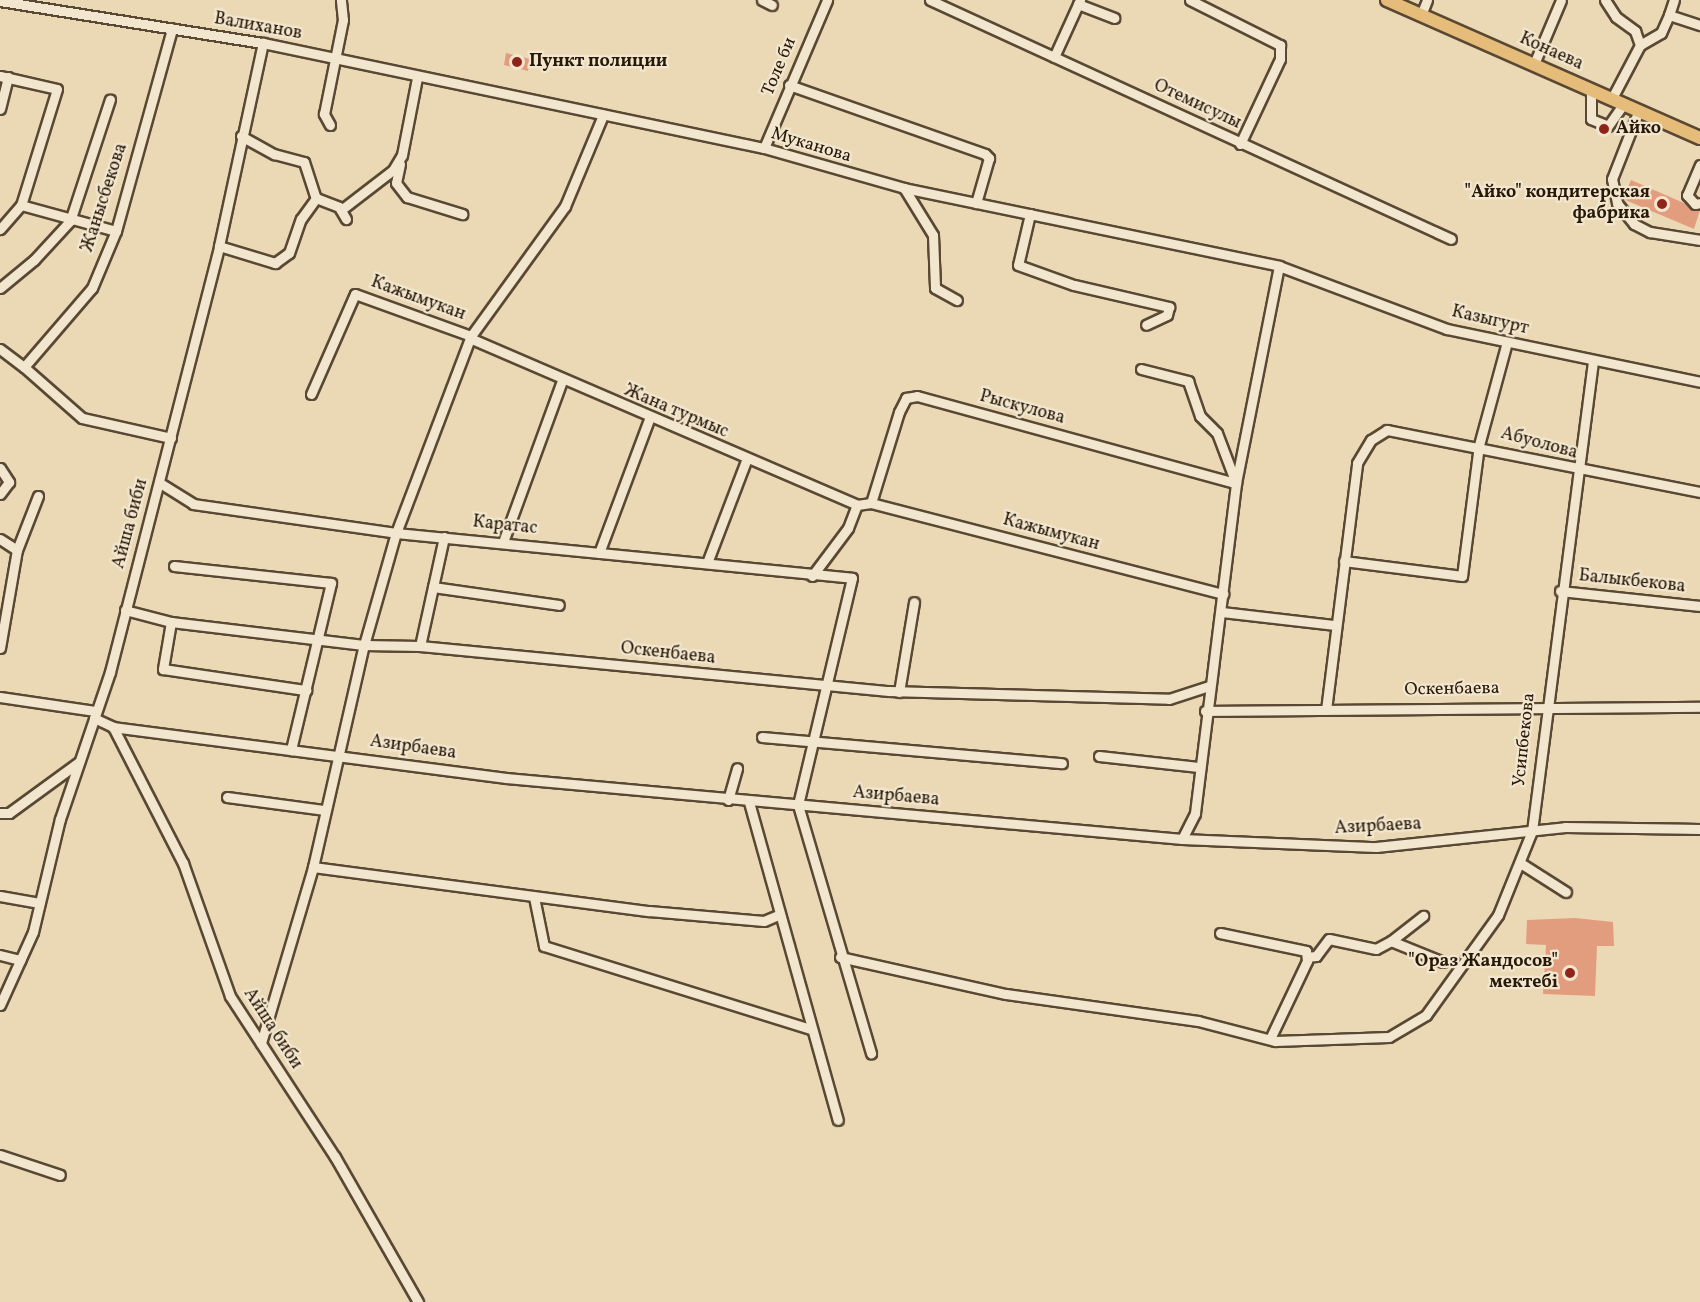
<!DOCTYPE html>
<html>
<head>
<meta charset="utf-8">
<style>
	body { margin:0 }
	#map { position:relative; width:1700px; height:1302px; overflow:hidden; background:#ebd9b5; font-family:Vollkorn,serif }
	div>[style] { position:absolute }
	.building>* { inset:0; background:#e29d7f }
	.roads { filter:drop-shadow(2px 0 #594833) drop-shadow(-2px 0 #594833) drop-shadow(0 2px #594833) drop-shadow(0 -2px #594833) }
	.minor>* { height:9px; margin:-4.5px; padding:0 4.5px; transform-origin:4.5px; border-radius:4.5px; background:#f2e6cf }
	.major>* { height:12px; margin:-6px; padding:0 6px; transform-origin:6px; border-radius:6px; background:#e6bc7a }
	.dots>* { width:16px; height:16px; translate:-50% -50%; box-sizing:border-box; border:3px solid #f2e6cf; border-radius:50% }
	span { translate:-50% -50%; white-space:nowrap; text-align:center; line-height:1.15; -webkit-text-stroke:4.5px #f2e6cf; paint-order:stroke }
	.street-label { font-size:18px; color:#281808 }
	.poi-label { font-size:18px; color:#281808; font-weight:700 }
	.left { translate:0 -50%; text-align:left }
	.right { translate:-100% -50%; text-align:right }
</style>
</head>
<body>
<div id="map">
	<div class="building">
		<div style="clip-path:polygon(506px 53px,530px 59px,528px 71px,504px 65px)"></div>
		<div style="clip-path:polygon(1631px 180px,1700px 210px,1694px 229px,1623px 199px)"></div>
		<div style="clip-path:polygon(1575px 918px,1613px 922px,1614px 946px,1597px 946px,1595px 996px,1543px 994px,1546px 945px,1526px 944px,1527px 920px)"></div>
	</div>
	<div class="roads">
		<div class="minor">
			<div style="left:762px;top:0;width:11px;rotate:27deg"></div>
			<div style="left:930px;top:0;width:573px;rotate:24.64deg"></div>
			<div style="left:1190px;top:0;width:101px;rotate:26.6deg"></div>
			<div style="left:1280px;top:45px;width:14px;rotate:90deg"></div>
			<div style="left:1280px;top:59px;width:94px;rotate:115.2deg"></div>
			<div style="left:1605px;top:0;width:20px;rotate:57deg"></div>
			<div style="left:1616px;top:17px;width:24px;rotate:36deg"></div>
			<div style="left:1635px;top:31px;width:15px;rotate:70deg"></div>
			<div style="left:1640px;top:45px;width:60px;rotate:117.8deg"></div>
			<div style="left:0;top:1px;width:266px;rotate:9.1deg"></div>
			<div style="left:263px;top:43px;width:512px;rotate:11.84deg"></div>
			<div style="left:764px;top:148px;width:146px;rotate:15.9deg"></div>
			<div style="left:904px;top:188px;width:383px;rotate:11.7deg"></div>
			<div style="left:1279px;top:266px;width:179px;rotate:20.6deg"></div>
			<div style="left:1447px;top:329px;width:258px;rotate:11.8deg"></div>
			<div style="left:1078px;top:4px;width:39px;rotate:21deg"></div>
			<div style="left:1421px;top:15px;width:16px;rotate:-68deg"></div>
			<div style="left:1669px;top:15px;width:16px;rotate:-72deg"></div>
			<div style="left:1640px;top:45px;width:24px;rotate:-30deg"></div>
			<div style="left:1661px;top:33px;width:20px;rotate:-66deg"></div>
			<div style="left:1669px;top:15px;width:33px;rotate:18deg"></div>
			<div style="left:1054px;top:57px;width:63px;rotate:-65.5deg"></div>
			<div style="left:1534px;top:64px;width:69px;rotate:-67.1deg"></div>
			<div style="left:0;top:76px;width:58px;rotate:12.8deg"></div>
			<div style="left:57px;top:89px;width:121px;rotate:107.2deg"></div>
			<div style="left:21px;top:205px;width:32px;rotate:131deg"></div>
			<div style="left:789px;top:85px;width:208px;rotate:19.4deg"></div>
			<div style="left:985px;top:154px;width:6px;rotate:45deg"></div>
			<div style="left:989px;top:158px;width:47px;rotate:106.1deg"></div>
			<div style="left:1591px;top:89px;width:30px;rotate:90deg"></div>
			<div style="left:1591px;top:119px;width:18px;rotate:22deg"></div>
			<div style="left:1608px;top:126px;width:28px;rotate:-55deg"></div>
			<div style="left:0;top:109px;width:33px;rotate:-76deg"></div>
			<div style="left:1639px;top:110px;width:74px;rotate:111.4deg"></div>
			<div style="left:1612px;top:179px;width:25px;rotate:78deg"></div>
			<div style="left:1617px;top:203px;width:27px;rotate:51deg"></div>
			<div style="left:1634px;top:224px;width:18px;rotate:27deg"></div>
			<div style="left:1650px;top:232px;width:51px;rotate:9.1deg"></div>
			<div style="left:330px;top:125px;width:13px;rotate:-119deg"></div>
			<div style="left:324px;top:114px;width:96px;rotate:-78.6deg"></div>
			<div style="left:343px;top:20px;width:20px;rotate:-96deg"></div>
			<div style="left:241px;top:136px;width:38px;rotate:29deg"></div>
			<div style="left:274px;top:154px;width:31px;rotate:15deg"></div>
			<div style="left:304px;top:162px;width:38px;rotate:72deg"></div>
			<div style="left:764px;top:148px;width:161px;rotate:-66.9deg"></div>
			<div style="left:400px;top:164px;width:19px;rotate:102deg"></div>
			<div style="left:396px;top:183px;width:18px;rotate:52deg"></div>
			<div style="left:407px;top:197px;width:58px;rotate:17.2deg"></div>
			<div style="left:1700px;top:165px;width:33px;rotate:113deg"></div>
			<div style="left:1687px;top:195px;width:12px;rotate:48deg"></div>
			<div style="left:1695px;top:204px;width:5px;rotate:-11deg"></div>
			<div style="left:904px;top:188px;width:55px;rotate:58.3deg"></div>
			<div style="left:933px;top:235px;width:53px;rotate:87.8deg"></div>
			<div style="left:935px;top:288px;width:25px;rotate:29deg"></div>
			<div style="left:21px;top:205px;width:98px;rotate:15.3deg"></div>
			<div style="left:341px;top:210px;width:66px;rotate:-37.6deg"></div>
			<div style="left:393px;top:170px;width:17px;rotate:-59deg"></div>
			<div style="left:402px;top:155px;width:78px;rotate:-79deg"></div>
			<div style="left:1030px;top:214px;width:52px;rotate:103.2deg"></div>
			<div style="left:1018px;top:265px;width:59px;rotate:19.7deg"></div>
			<div style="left:1074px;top:285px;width:98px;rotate:13deg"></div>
			<div style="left:1169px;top:307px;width:8px;rotate:104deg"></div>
			<div style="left:1167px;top:315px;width:23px;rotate:155deg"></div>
			<div style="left:219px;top:246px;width:59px;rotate:16.9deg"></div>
			<div style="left:275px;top:263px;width:17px;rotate:-36deg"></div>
			<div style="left:289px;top:253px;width:36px;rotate:-71deg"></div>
			<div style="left:301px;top:219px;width:26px;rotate:-54deg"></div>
			<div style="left:316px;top:198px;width:25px;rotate:21deg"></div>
			<div style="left:339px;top:207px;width:14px;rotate:60deg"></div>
			<div style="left:0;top:288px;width:44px;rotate:-39.5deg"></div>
			<div style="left:34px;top:260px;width:53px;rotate:-47.3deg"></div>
			<div style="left:70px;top:221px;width:128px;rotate:-71.8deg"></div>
			<div style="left:472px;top:339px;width:419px;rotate:23.3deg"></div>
			<div style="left:857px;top:505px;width:14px;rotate:-8deg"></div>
			<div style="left:871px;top:503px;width:364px;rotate:14.5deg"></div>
			<div style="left:0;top:349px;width:30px;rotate:37deg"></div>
			<div style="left:1141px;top:369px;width:49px;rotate:14.3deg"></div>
			<div style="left:1188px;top:381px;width:37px;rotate:71deg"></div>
			<div style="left:1200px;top:416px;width:24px;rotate:45deg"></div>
			<div style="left:1217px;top:433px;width:53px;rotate:69.2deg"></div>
			<div style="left:311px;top:394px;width:109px;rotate:-66.3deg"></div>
			<div style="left:355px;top:294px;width:123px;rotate:19.9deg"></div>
			<div style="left:171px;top:438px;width:91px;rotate:-167.3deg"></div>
			<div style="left:82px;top:418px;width:77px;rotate:-138.7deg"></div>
			<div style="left:24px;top:367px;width:104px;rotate:-49.3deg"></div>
			<div style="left:92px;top:288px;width:62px;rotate:-67.2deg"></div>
			<div style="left:116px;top:231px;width:210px;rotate:-74.5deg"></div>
			<div style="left:0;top:468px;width:17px;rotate:57deg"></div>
			<div style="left:9px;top:482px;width:15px;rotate:127deg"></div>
			<div style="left:160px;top:483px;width:39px;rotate:32deg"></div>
			<div style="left:193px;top:504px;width:205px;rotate:8.1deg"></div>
			<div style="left:396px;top:533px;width:458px;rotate:5.6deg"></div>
			<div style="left:852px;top:578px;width:233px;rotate:103.4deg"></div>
			<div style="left:798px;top:805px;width:259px;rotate:73.6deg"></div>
			<div style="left:871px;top:503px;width:95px;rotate:-72.9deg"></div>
			<div style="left:899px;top:412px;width:16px;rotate:-63deg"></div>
			<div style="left:906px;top:398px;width:11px;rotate:-10deg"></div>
			<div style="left:917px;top:396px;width:331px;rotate:15.3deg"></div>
			<div style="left:444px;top:537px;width:51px;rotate:102.4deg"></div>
			<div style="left:433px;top:587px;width:127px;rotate:8.1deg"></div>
			<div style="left:0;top:539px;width:20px;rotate:33deg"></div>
			<div style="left:503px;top:542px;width:171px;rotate:-69.9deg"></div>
			<div style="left:599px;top:553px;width:143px;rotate:-69.5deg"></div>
			<div style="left:1344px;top:561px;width:119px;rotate:7.2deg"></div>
			<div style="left:1462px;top:576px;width:132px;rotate:-82.6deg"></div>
			<div style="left:1479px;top:445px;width:107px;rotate:-74.8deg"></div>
			<div style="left:707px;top:563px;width:109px;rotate:-69.1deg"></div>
			<div style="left:174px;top:566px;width:158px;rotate:6.2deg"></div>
			<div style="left:331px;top:583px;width:172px;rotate:103.5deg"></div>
			<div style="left:812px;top:576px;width:60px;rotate:-53.1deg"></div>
			<div style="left:848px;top:528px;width:25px;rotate:-69deg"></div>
			<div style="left:1560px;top:591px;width:141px;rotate:6.1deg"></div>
			<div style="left:125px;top:610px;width:48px;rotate:14.6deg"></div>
			<div style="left:171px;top:622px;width:194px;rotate:6.8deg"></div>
			<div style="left:364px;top:645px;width:56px;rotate:1deg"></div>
			<div style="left:420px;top:646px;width:471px;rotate:5.5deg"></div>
			<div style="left:889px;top:691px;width:280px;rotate:1.6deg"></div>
			<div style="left:1169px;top:699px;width:42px;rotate:-18deg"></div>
			<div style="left:1222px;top:612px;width:114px;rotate:6.6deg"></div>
			<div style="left:171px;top:622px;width:48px;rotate:99.7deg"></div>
			<div style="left:163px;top:669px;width:145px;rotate:8.4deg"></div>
			<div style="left:420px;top:646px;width:60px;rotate:-77.6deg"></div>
			<div style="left:0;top:648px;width:99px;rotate:-80.2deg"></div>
			<div style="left:17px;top:550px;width:58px;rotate:-68.7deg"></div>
			<div style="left:899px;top:692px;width:91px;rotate:-80.5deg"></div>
			<div style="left:0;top:697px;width:96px;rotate:8.4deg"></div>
			<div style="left:1326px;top:710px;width:249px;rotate:-82.8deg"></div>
			<div style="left:1357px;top:463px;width:27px;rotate:-59deg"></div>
			<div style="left:1371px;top:440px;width:19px;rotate:-32deg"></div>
			<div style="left:1387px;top:430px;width:319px;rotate:11.2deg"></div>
			<div style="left:1205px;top:711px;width:495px;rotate:-0.5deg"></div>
			<div style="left:94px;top:718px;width:21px;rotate:25deg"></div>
			<div style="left:113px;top:727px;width:396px;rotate:7.4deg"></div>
			<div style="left:506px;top:778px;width:679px;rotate:5.16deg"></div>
			<div style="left:1182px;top:839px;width:194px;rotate:2.4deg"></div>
			<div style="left:1376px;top:847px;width:190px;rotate:-6deg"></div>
			<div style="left:1565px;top:827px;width:135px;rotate:0.8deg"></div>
			<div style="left:113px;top:727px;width:153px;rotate:62.8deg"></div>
			<div style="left:183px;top:863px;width:141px;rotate:70.5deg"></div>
			<div style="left:230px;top:996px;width:192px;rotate:56.9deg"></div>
			<div style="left:335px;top:1157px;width:167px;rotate:60.2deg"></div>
			<div style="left:762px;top:737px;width:301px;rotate:5deg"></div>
			<div style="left:1099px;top:756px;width:100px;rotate:6.3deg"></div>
			<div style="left:227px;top:797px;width:99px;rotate:7.6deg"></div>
			<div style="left:728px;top:800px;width:33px;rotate:-74deg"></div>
			<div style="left:749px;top:802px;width:330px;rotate:74.4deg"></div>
			<div style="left:0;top:813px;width:9px"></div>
			<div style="left:9px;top:813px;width:87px;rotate:-36.1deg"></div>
			<div style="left:1182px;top:839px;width:29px;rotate:-63deg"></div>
			<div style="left:1195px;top:813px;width:333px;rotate:-82.9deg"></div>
			<div style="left:1236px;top:483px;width:221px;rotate:-78.8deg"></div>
			<div style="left:1522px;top:864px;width:52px;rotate:32.5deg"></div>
			<div style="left:313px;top:867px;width:339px;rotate:7.5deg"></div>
			<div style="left:649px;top:911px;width:115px;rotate:5deg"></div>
			<div style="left:764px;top:921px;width:15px;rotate:-23deg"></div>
			<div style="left:0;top:896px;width:40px;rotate:10deg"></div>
			<div style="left:534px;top:897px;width:50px;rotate:78.5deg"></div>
			<div style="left:544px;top:946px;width:279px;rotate:17.3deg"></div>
			<div style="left:1220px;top:933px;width:88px;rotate:11.8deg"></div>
			<div style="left:1306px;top:951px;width:10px;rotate:84deg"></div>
			<div style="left:1307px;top:961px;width:86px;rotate:115.4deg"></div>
			<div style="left:1391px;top:941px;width:41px;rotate:-38deg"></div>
			<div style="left:0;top:955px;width:21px;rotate:14deg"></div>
			<div style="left:840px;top:957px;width:170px;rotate:12.6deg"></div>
			<div style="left:1006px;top:994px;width:194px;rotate:8deg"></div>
			<div style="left:1198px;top:1021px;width:80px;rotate:14.6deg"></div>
			<div style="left:1275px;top:1041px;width:114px;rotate:-2deg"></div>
			<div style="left:1389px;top:1037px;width:43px;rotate:-30.7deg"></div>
			<div style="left:1426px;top:1015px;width:123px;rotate:-54.2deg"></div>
			<div style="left:1498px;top:915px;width:91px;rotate:-68deg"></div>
			<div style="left:1532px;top:831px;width:473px;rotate:-82.6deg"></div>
			<div style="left:1307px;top:957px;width:9px;rotate:-6deg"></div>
			<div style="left:1316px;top:956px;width:21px;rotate:-53deg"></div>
			<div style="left:1329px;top:939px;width:48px;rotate:12deg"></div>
			<div style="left:1376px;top:949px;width:17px;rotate:-28deg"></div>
			<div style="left:1391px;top:941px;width:56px;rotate:22deg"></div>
			<div style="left:0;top:1005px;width:80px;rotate:-65.7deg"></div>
			<div style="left:33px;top:932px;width:116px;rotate:-76.6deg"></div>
			<div style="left:60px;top:819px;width:155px;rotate:-71.2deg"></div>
			<div style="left:110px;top:672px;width:440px;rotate:-75.6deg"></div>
			<div style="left:219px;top:246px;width:208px;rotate:-77.8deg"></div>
			<div style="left:261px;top:1043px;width:184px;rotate:-73.5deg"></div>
			<div style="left:313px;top:867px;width:228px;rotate:-77.1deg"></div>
			<div style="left:364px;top:645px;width:116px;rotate:-74.1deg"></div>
			<div style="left:396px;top:533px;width:211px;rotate:-69.2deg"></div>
			<div style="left:471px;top:336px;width:160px;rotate:-54.1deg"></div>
			<div style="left:565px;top:206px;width:99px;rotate:-67.3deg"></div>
			<div style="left:0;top:1155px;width:63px;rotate:18.4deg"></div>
		</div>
		<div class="major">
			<div style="left:1387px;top:0;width:342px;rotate:23.8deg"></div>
		</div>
	</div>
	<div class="dots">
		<div style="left:517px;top:62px;background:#8f2418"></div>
		<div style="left:1604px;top:129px;background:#8f2418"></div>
		<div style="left:1662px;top:204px;background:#8f2418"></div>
		<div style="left:1570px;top:973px;background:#8f2418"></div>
	</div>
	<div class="street-label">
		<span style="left:258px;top:27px;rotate:10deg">Валиханов</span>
		<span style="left:1551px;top:52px;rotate:24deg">Конаева</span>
		<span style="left:780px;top:67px;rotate:-67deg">Толе би</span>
		<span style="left:1197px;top:105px;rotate:25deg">Отемисулы</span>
		<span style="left:811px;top:146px;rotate:17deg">Муканова</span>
		<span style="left:105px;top:198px;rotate:-72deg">Жанысбекова</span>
		<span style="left:418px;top:299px;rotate:20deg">Кажымукан</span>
		<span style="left:1490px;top:321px;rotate:13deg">Казыгурт</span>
		<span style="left:1022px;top:408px;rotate:15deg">Рыскулова</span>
		<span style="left:676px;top:412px;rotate:23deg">Жана турмыс</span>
		<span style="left:1539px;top:444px;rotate:15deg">Абуолова</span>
		<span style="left:131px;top:524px;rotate:-75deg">Айша биби</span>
		<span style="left:505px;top:526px;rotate:6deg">Каратас</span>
		<span style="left:1051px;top:533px;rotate:15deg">Кажымукан</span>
		<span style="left:1632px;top:582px;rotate:6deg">Балыкбекова</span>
		<span style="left:668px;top:654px;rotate:6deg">Оскенбаева</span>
		<span style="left:1452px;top:690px;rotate:-1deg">Оскенбаева</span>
		<span style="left:1525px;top:740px;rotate:-84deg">Усипбекова</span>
		<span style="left:413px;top:748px;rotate:8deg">Азирбаева</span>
		<span style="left:896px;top:797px;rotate:5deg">Азирбаева</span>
		<span style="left:1378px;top:827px;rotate:-3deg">Азирбаева</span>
		<span style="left:272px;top:1029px;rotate:57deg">Айша биби</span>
	</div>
	<div class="poi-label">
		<span class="left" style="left:529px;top:62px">Пункт полиции</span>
		<span class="left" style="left:1616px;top:129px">Айко</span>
		<span class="right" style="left:1650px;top:204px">"Айко" кондитерская<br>фабрика</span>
		<span class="right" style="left:1558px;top:973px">"Ораз Жандосов"<br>мектебі</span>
	</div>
</div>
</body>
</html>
